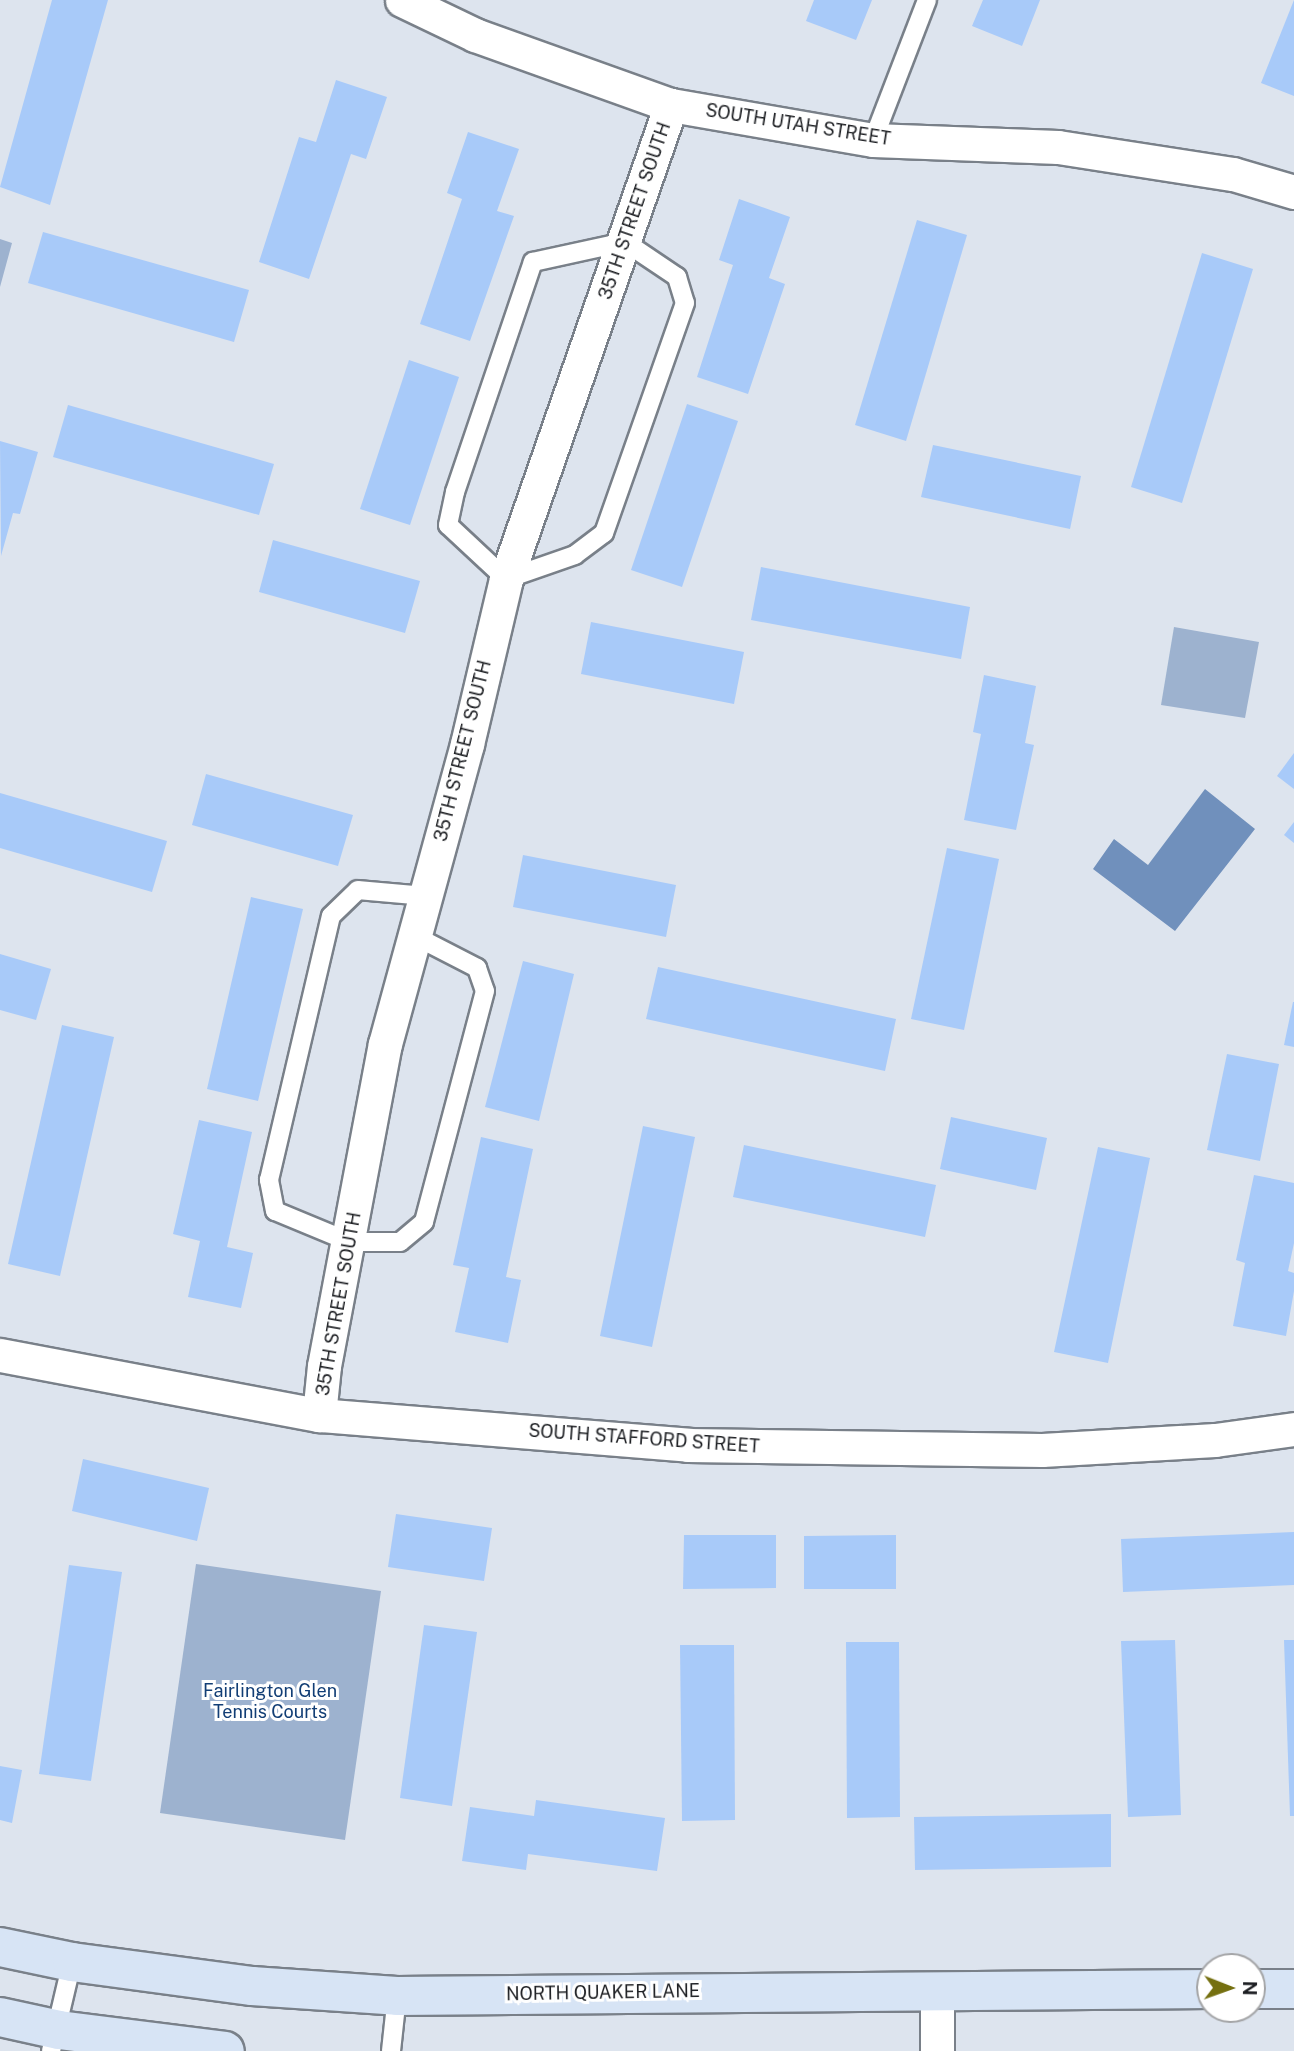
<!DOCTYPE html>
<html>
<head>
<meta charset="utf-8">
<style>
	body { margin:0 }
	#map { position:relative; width:1294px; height:2051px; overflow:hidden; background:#dde4ee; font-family:"Public Sans",sans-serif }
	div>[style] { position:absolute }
	.green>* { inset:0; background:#9db2cf }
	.water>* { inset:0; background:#7090bc }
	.building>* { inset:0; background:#a8caf9 }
	.roads { filter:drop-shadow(2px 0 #798089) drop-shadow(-2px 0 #798089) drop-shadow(0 2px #798089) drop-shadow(0 -2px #798089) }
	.lane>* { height:18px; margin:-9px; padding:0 9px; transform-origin:9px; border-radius:9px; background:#fff }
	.street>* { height:33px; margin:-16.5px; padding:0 16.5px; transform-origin:16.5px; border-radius:16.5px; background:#fff }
	.secondary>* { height:38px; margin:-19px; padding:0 19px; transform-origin:19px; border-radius:19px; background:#d7e4f5 }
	span { translate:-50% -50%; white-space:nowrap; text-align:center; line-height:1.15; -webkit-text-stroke:6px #fff; paint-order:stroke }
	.street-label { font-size:18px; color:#1c1e22 }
	.park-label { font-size:18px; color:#123e75 }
	.north { position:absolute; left:1196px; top:1953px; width:70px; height:70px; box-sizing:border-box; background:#fff; border:2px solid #a4a5a7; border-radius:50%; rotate:91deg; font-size:19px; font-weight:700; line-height:28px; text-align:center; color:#1c1e22 }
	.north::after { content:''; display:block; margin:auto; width:24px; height:32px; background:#757010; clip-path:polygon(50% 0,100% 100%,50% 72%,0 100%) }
</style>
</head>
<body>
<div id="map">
	<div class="green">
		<div style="clip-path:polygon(0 239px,12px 243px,0 287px)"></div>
		<div style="clip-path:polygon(1174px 627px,1259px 642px,1245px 718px,1161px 705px)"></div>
		<div style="clip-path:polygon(196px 1564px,381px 1591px,345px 1840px,160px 1813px)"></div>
	</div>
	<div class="water">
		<div style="clip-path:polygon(1205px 789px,1255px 829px,1175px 931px,1093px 869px,1114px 839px,1148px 865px)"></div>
	</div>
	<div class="building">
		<div style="clip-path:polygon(52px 0,108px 0,50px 205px,0 187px)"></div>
		<div style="clip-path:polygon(814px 0,872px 0,856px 40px,806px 21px)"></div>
		<div style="clip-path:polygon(983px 0,1040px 0,1022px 46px,972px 26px)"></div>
		<div style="clip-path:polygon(1294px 0,1294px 96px,1261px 83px)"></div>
		<div style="clip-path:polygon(336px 80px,387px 97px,366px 159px,351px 154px,309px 279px,259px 262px,299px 137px,316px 142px)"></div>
		<div style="clip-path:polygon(468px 132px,519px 149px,497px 211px,514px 216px,470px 341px,420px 324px,462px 199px,447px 193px)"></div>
		<div style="clip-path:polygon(739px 199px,790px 217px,769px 278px,785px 284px,748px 394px,697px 377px,733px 265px,719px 260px)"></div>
		<div style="clip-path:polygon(917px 220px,967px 235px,906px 441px,855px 425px)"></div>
		<div style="clip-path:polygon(43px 232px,249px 290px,234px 342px,28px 283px)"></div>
		<div style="clip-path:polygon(1202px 253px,1253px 269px,1182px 503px,1131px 487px)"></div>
		<div style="clip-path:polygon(409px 360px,459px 377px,410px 525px,360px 509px)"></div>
		<div style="clip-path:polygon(687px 404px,738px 421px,682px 587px,631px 570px)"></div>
		<div style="clip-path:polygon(68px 405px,274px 464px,259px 515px,53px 457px)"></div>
		<div style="clip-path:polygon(0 441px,38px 452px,20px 514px,13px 513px,1px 556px)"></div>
		<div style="clip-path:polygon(933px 445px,1081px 476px,1070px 529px,921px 497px)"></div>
		<div style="clip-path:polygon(273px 540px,420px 581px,405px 633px,259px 592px)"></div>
		<div style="clip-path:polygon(761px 567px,970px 607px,961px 659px,751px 620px)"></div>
		<div style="clip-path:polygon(591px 622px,744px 652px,734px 704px,581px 674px)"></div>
		<div style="clip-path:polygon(984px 675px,1036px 686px,1025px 743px,1034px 745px,1016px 830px,964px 820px,981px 734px,973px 732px)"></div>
		<div style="clip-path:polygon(1294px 753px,1294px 789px,1277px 776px)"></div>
		<div style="clip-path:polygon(206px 774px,353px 815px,338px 866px,192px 825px)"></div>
		<div style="clip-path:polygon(0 793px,167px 841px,152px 892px,0 848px)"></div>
		<div style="clip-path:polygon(1294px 822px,1294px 843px,1284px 835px)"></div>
		<div style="clip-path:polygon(947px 848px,999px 859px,964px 1030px,911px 1019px)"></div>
		<div style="clip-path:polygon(523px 855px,676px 885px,666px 937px,513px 907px)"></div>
		<div style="clip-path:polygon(251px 897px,303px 909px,258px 1101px,207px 1089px)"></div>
		<div style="clip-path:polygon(0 954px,51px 969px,36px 1020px,0 1010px)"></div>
		<div style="clip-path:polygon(523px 961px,574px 974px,539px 1121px,485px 1107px)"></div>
		<div style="clip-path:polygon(658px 967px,896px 1019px,885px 1071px,646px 1019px)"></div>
		<div style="clip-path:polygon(1293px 1002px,1294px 1002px,1294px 1047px,1284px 1045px)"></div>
		<div style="clip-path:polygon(62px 1025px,114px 1037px,60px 1276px,8px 1264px)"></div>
		<div style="clip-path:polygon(1227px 1054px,1279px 1064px,1260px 1161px,1207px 1150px)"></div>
		<div style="clip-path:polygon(951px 1117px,1047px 1138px,1036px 1190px,940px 1169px)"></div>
		<div style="clip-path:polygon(199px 1120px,252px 1132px,227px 1247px,253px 1253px,241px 1308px,188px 1297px,200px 1241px,173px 1234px)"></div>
		<div style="clip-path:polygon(643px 1126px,695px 1137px,652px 1347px,600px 1336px)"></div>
		<div style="clip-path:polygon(481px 1137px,533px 1149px,506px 1277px,521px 1280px,508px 1343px,455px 1332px,469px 1268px,453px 1265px)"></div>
		<div style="clip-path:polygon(744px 1145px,936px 1185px,925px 1237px,733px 1197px)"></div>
		<div style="clip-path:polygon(1098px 1147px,1150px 1158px,1108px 1363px,1054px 1352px)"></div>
		<div style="clip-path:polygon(1254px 1175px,1294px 1183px,1294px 1243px,1288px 1271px,1294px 1273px,1294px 1291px,1286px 1336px,1233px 1326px,1245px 1263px,1236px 1260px)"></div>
		<div style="clip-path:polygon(83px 1459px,209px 1488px,197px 1541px,72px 1511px)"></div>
		<div style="clip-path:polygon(396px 1514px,492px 1528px,484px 1581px,388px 1567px)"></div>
		<div style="clip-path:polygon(1294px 1532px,1294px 1585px,1123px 1592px,1121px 1539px)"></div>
		<div style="clip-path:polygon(684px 1535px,776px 1535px,776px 1588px,683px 1589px)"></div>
		<div style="clip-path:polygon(896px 1535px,896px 1589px,804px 1589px,804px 1536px)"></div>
		<div style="clip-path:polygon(69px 1565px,122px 1572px,91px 1781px,39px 1774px)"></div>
		<div style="clip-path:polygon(424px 1625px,477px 1632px,452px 1806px,400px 1798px)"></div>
		<div style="clip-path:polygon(1175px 1640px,1181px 1815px,1128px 1817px,1121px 1641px)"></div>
		<div style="clip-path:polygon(1284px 1640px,1294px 1640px,1294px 1816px,1290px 1816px)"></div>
		<div style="clip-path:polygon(846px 1642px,899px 1642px,900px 1817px,847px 1818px)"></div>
		<div style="clip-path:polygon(680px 1645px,734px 1645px,735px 1820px,682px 1821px)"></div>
		<div style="clip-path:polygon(0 1766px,22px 1770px,12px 1823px,0 1820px)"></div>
		<div style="clip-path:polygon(536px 1800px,665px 1818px,657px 1871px,528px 1854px,526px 1870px,462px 1861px,470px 1807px,534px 1816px)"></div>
		<div style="clip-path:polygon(1111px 1814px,1111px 1867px,915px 1870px,914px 1817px)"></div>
	</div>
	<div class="roads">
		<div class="lane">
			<div style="left:873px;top:140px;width:150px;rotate:-68.9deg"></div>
			<div style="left:625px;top:242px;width:63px;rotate:33.9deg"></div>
			<div style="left:677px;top:277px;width:27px;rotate:73deg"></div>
			<div style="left:685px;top:303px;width:244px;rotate:109.4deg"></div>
			<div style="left:604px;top:533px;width:36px;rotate:143deg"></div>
			<div style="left:575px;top:555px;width:73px;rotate:160.8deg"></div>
			<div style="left:506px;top:579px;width:79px;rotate:-137deg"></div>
			<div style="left:448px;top:525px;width:34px;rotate:-78deg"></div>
			<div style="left:455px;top:492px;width:243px;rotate:-71.3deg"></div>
			<div style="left:533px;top:262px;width:94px;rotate:-12.3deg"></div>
			<div style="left:415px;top:936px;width:70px;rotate:27.3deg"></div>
			<div style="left:477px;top:968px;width:24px;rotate:71deg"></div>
			<div style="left:485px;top:991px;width:239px;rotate:104.8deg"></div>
			<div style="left:424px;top:1222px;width:31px;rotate:140deg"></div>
			<div style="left:400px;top:1242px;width:50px;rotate:180deg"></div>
			<div style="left:350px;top:1242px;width:81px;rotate:-157.5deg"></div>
			<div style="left:275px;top:1211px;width:32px;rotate:-101deg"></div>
			<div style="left:269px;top:1180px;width:271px;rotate:-76.8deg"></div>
			<div style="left:331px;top:916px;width:37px;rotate:-44deg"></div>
			<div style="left:358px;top:890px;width:67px;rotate:5.1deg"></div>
			<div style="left:51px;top:2051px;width:91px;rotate:-76.7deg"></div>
			<div style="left:391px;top:2051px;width:55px;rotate:-83.8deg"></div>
		</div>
		<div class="street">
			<div style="left:402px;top:0;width:81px;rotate:25.6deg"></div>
			<div style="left:475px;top:35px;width:208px;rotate:19.7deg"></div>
			<div style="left:671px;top:105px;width:205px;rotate:9.8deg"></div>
			<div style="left:873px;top:140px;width:185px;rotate:2.2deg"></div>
			<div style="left:1058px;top:147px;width:177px;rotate:8.8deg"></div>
			<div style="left:1233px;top:174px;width:64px;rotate:16.4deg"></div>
			<div style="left:0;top:1355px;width:325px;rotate:10.7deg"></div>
			<div style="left:319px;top:1415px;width:370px;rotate:4.6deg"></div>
			<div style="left:688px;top:1445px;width:354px;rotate:0.8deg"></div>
			<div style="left:1042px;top:1450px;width:173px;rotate:-3.3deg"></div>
			<div style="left:1215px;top:1440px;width:80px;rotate:-7.9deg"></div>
			<div style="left:319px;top:1415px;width:49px;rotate:-84.2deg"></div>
			<div style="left:324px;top:1366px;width:328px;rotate:-79.3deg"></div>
			<div style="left:385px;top:1044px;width:311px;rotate:-74.7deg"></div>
			<div style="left:467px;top:744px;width:170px;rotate:-76.7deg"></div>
			<div style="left:506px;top:579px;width:502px;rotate:-70.81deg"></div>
			<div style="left:937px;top:1991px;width:60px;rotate:90deg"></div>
		</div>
		<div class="secondary">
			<div style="left:0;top:1947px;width:74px;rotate:11.8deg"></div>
			<div style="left:72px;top:1962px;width:182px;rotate:7.6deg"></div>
			<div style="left:252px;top:1986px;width:145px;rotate:3.9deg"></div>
			<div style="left:397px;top:1996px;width:813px;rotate:-0.49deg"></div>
			<div style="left:1252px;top:1989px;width:42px"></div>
			<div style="left:0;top:2017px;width:60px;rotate:12.4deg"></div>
			<div style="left:59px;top:2030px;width:167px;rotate:7.2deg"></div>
		</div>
	</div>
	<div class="street-label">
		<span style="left:798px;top:125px;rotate:9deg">SOUTH UTAH STREET</span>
		<span style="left:635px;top:211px;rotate:-71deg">35TH STREET SOUTH</span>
		<span style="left:463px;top:751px;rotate:-76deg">35TH STREET SOUTH</span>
		<span style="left:339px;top:1304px;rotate:-80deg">35TH STREET SOUTH</span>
		<span style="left:644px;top:1439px;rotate:4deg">SOUTH STAFFORD STREET</span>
		<span style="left:603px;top:1993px;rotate:-1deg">NORTH QUAKER LANE</span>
	</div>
	<div class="park-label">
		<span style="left:270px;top:1702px">Fairlington Glen<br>Tennis Courts</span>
	</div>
	<div class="north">N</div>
</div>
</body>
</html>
